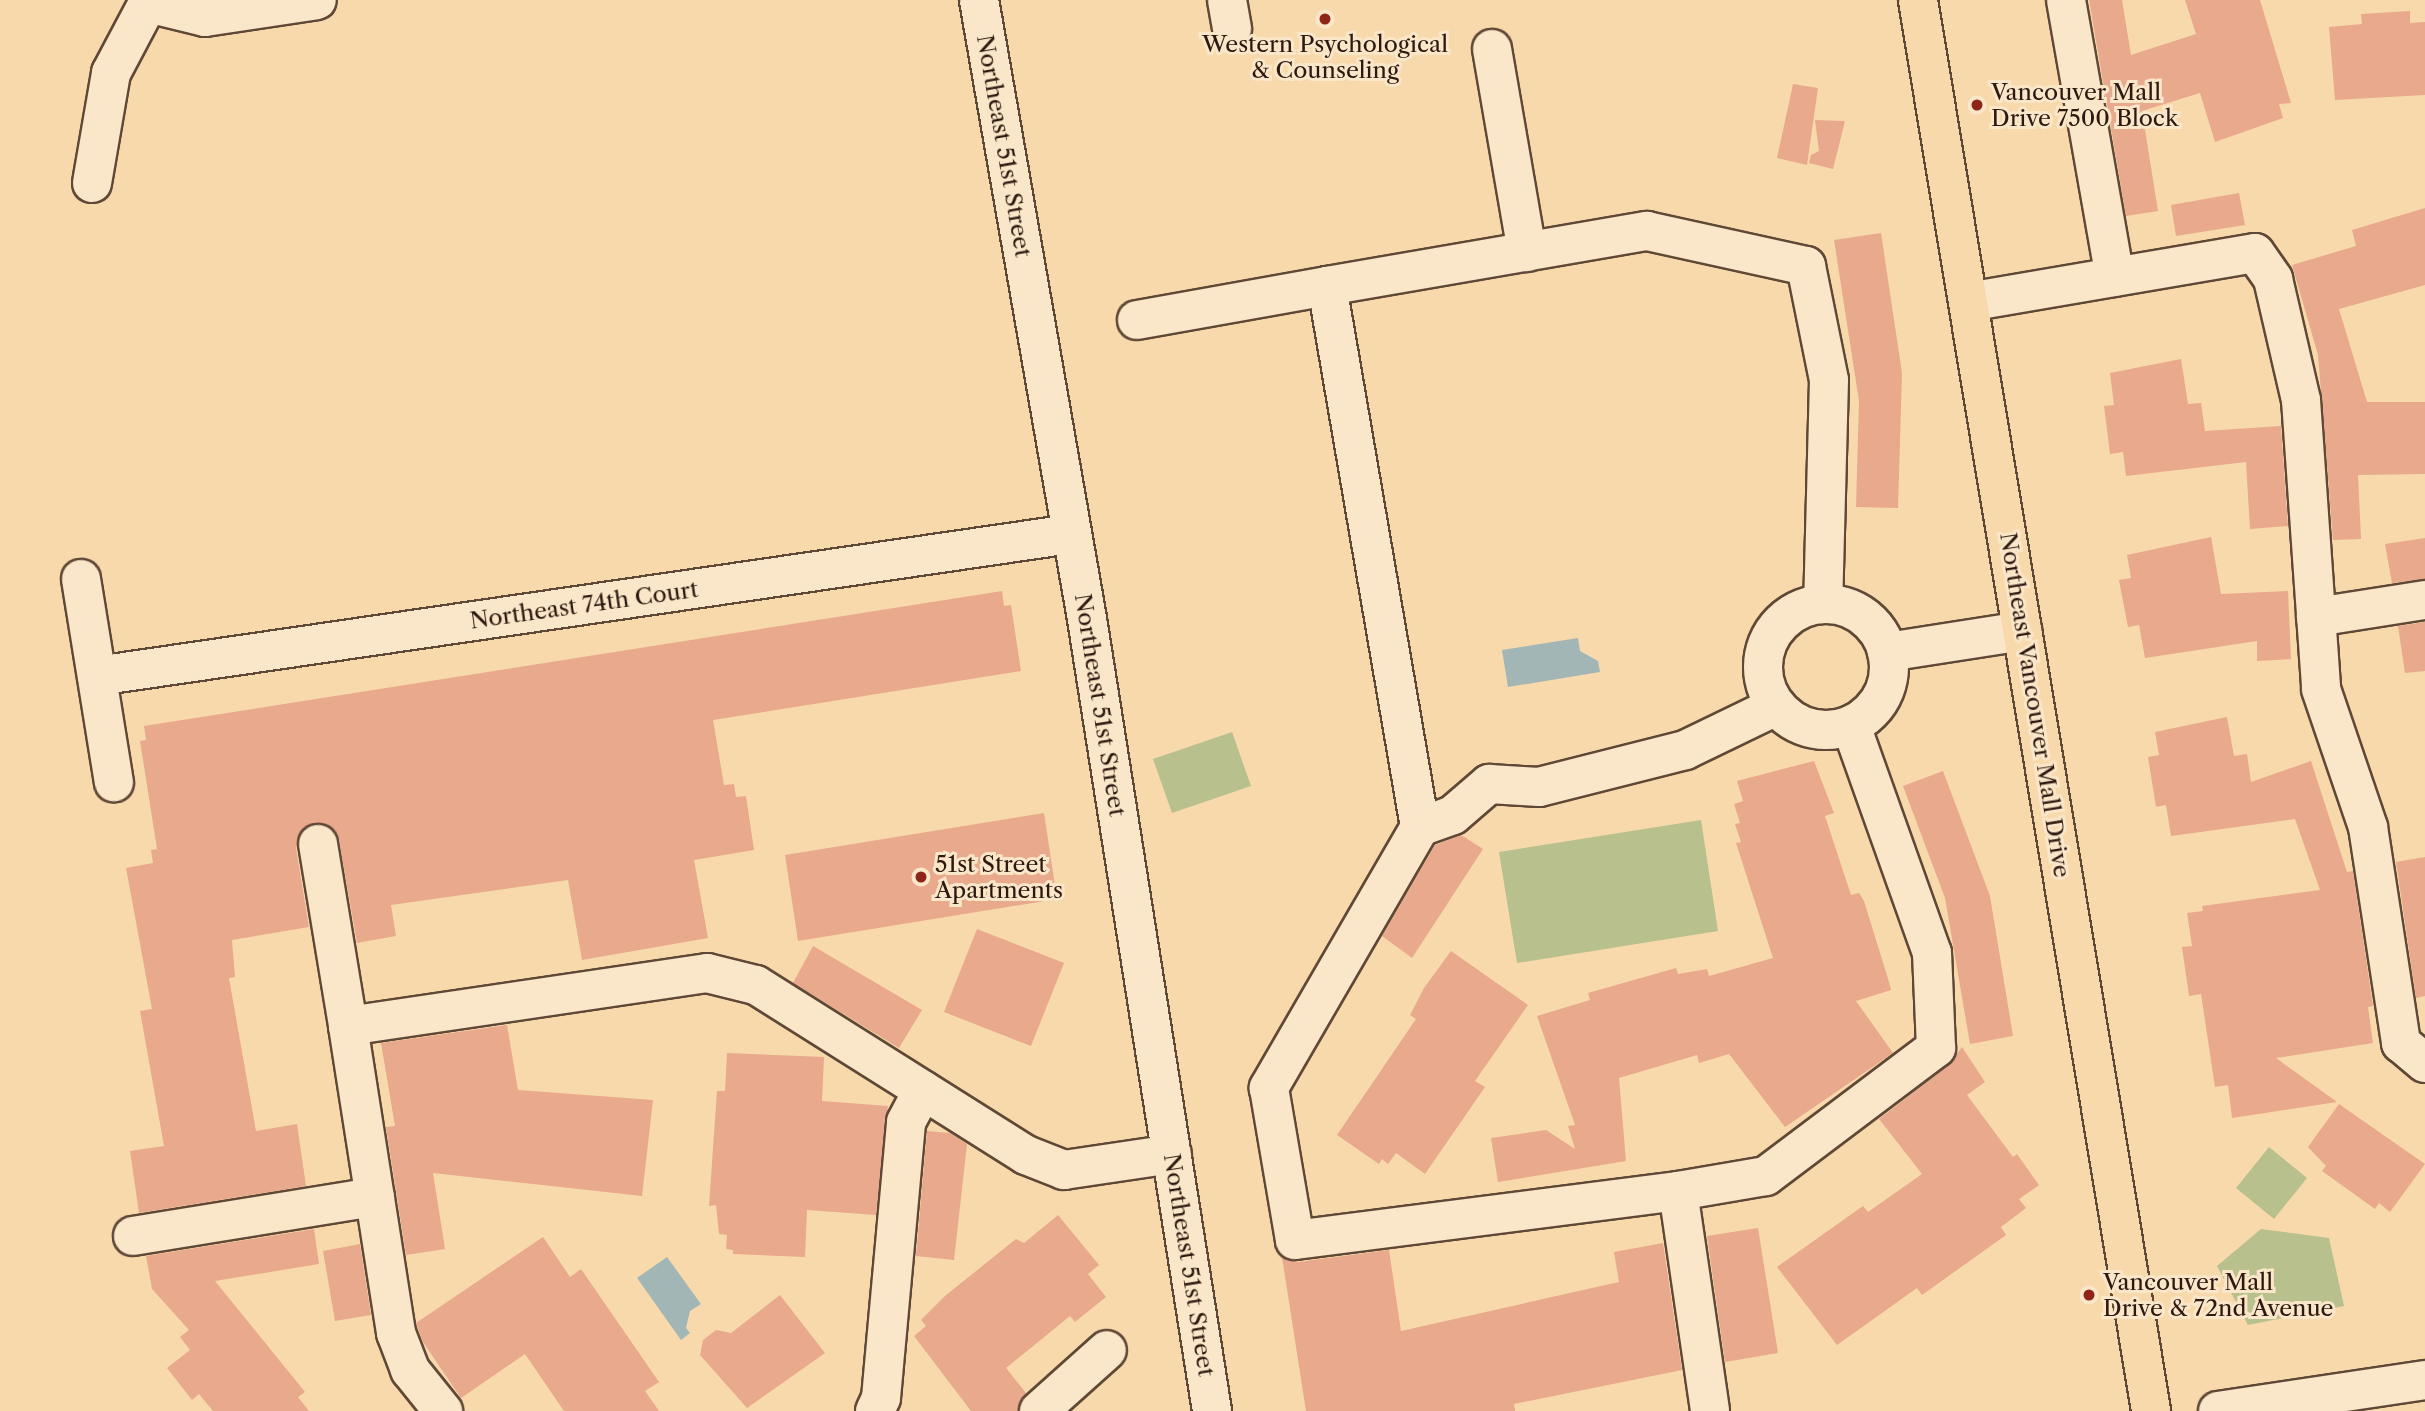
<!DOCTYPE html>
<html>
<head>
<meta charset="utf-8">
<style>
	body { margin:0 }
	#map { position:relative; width:2425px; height:1411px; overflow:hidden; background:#f8d9ac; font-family:"Libre Caslon Text",serif }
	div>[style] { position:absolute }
	.green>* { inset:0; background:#b8c08d }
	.water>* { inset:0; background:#a2b7b5 }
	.building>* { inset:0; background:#e8a98c }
	.roads { filter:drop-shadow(2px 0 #604836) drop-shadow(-2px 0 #604836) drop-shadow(0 2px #604836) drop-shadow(0 -2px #604836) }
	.minor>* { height:38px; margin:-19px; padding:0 19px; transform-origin:19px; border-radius:19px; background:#fae6c9 }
	.minor>.ring { margin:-19px; padding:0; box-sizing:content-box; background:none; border:38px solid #fae6c9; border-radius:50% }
	.major>* { height:38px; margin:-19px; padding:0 19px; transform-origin:19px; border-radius:19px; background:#f8d9ac }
	.dots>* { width:19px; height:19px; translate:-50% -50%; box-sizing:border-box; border:4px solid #fae6c9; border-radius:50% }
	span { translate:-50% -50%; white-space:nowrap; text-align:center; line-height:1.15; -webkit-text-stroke:6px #fae6c9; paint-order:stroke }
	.poi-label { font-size:23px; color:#2e180f }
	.left { translate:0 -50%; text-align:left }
	.street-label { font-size:23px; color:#2e180f }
</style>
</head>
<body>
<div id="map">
	<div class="green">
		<div style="clip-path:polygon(1232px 732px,1251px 786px,1172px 813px,1153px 759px)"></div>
		<div style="clip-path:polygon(1701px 820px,1718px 931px,1517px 963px,1499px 852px)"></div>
		<div style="clip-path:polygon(2269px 1147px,2307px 1178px,2274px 1219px,2236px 1188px)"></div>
		<div style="clip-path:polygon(2261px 1229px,2329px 1238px,2344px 1306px,2248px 1325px,2217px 1266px)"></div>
	</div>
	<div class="water">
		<div style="clip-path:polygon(1578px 638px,1580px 651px,1598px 661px,1600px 672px,1508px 687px,1502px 650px)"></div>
		<div style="clip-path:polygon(667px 1257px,701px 1304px,690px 1311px,686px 1328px,690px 1333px,681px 1340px,637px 1278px)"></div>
	</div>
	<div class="building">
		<div style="clip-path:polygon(2089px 0,2122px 0,2131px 55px,2196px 34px,2185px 0,2260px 0,2291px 103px,2279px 104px,2283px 118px,2215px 142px,2200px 93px,2142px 111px,2158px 211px,2126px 216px)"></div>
		<div style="clip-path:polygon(2410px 11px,2410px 23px,2425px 22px,2425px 95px,2335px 100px,2329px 27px,2362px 24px,2361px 14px)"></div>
		<div style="clip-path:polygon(1793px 84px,1818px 88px,1807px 165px,1777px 158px)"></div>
		<div style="clip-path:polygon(1815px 120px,1845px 121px,1833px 169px,1809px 163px,1811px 155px,1819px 151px)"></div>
		<div style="clip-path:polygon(2239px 193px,2245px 225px,2176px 236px,2171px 205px)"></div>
		<div style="clip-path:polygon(2425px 208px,2425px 285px,2339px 309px,2367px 402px,2425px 402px,2425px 474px,2358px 475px,2361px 539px,2333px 540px,2318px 355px,2292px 265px,2356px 246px,2352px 230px)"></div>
		<div style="clip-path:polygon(1881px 233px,1902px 373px,1898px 508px,1856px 507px,1859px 401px,1834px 240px)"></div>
		<div style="clip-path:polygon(2181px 359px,2188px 404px,2201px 403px,2205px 431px,2281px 426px,2288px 526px,2250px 529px,2246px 462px,2126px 476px,2123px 452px,2110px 454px,2104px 406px,2114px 405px,2110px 373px)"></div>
		<div style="clip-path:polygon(2211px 537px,2221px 594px,2288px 591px,2291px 659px,2257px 661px,2257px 641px,2145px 658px,2139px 625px,2128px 627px,2119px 580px,2131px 578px,2127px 555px)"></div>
		<div style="clip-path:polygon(2425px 538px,2425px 579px,2392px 583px,2385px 544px)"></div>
		<div style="clip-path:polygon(1002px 591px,1004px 606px,1011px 605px,1021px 671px,713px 720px,724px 785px,734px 784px,736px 797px,746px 796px,754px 850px,694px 860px,708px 938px,582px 960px,568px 880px,391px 905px,396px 936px,357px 943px,339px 840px,326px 824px,305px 827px,296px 848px,309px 927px,232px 940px,235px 977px,229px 978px,256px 1131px,297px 1124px,306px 1186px,139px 1213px,130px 1151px,164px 1146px,140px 1011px,152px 1009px,126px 868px,153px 863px,151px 850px,157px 849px,140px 741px,146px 740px,144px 726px)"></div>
		<div style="clip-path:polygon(2425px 622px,2425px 671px,2405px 673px,2398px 626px)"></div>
		<div style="clip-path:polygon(2227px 717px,2234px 756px,2247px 754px,2251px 782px,2311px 761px,2347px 872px,2353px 871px,2373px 1006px,2368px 1007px,2373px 1043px,2276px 1058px,2337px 1102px,2232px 1118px,2228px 1085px,2215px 1087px,2201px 994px,2189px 996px,2182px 947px,2192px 946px,2187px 913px,2203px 911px,2202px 906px,2320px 890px,2295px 819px,2171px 836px,2166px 805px,2156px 807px,2148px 757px,2159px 755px,2155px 732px)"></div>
		<div style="clip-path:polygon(1814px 761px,1834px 813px,1825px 816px,1851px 895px,1859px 893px,1864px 901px,1889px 982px,1891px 990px,1856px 1001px,1893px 1053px,1785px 1127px,1729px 1054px,1699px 1063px,1697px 1055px,1619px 1078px,1626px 1161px,1498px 1182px,1491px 1138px,1546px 1130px,1575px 1149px,1568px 1126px,1575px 1125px,1537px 1016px,1590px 1000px,1588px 993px,1676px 968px,1678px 974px,1707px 969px,1709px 976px,1773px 958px,1736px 843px,1741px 842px,1735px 824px,1740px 823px,1734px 804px,1743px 801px,1737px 781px)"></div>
		<div style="clip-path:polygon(1943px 771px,1990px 896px,2013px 1036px,1970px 1044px,1945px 898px,1903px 786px)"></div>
		<div style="clip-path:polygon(1044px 813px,1057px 899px,798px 941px,785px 855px)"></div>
		<div style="clip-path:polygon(1461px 835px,1483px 849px,1412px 958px,1382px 936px,1435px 845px)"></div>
		<div style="clip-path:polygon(2425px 857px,2425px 996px,2416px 998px,2396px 862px)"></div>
		<div style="clip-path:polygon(977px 929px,1064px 963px,1031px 1046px,944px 1012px)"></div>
		<div style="clip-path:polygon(813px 946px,922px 1010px,899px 1048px,793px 983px)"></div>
		<div style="clip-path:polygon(1451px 951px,1528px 1005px,1475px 1081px,1485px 1087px,1425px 1174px,1396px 1153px,1388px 1164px,1382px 1159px,1379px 1164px,1337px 1135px,1416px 1019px,1410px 1015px,1424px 988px)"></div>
		<div style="clip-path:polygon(507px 1025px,518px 1090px,653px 1100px,642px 1196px,433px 1173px,445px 1249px,406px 1255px,386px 1127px,395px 1126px,381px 1043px)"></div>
		<div style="clip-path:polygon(1962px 1047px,1985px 1082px,1967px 1095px,2013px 1157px,2017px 1154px,2039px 1185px,2019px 1199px,2026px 1208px,2001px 1227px,2006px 1235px,1922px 1295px,1917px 1288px,1837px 1345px,1777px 1267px,1863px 1206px,1868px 1212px,1922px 1174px,1879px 1119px,1949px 1065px)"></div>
		<div style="clip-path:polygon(727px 1053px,824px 1057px,822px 1101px,888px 1106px,876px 1215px,807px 1210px,805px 1257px,733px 1254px,733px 1250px,726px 1249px,727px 1235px,719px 1234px,716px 1205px,709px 1206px,717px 1091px,725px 1091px)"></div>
		<div style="clip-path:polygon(2339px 1104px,2425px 1164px,2390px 1212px,2379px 1203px,2375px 1209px,2322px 1171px,2326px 1166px,2308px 1147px)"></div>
		<div style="clip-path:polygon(927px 1131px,950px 1133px,967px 1144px,954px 1260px,916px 1256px)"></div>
		<div style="clip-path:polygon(1058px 1215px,1099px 1265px,1088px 1274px,1106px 1297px,1075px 1322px,1070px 1316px,1006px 1368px,1026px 1393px,1018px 1411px,971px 1411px,914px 1336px,926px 1326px,921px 1320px,945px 1296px,1016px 1239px,1024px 1243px)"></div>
		<div style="clip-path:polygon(1758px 1228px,1778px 1353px,1725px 1362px,1707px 1236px)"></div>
		<div style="clip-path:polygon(314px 1229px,319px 1264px,215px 1281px,305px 1392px,298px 1397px,309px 1411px,213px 1411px,199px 1394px,192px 1400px,167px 1368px,190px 1350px,180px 1337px,189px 1330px,152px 1289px,146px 1256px)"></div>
		<div style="clip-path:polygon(543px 1237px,570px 1277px,581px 1269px,659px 1382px,645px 1391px,659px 1411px,564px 1411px,525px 1354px,461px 1398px,423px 1342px,416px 1323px)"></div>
		<div style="clip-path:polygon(1663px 1243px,1682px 1370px,1514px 1404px,1515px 1411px,1306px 1411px,1282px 1257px,1298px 1262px,1389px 1250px,1401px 1331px,1619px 1282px,1614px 1252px)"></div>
		<div style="clip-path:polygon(360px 1244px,371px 1315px,335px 1321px,323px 1251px)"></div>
		<div style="clip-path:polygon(780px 1295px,825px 1353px,747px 1408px,700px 1355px,703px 1340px,716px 1330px,731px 1333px)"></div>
	</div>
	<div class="roads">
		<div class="minor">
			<div style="left:979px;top:0;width:628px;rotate:80.1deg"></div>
			<div style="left:1087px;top:619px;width:802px;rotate:81.03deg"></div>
			<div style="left:1227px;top:0;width:29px;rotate:80deg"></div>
			<div style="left:2066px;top:0;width:281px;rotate:80deg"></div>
			<div style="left:148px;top:3px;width:59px;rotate:13.8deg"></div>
			<div style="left:205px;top:17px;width:113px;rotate:-8.6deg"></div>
			<div style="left:1492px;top:49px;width:206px;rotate:80.2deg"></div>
			<div style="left:92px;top:183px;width:112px;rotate:-80.2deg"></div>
			<div style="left:111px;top:73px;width:79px;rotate:-62.1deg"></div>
			<div style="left:1327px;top:286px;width:325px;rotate:-9.8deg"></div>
			<div style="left:1647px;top:231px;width:163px;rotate:12.4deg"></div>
			<div style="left:1806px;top:266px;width:116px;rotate:78.6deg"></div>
			<div style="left:1829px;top:380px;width:224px;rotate:91.5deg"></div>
			<div style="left:1968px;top:302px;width:291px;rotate:-9.7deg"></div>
			<div style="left:2255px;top:253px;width:32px;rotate:55deg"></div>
			<div style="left:2273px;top:279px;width:124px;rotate:77deg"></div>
			<div style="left:2301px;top:400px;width:290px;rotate:86deg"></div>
			<div style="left:2321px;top:689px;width:146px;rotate:71.2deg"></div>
			<div style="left:2368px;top:827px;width:219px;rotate:81.3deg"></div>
			<div style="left:2401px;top:1043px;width:31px;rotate:40deg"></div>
			<div style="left:1137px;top:320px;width:193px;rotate:-10.1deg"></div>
			<div style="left:1327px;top:286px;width:549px;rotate:80.25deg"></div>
			<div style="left:1420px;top:827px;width:302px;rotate:120.1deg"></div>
			<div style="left:1269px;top:1088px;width:154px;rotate:80.3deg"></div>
			<div style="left:1295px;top:1240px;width:386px;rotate:-7.3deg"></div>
			<div style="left:1678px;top:1191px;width:222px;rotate:81.7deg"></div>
			<div style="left:81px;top:579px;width:206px;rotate:80.8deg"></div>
			<div class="ring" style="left:1763px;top:604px;width:88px;height:88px"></div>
			<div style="left:2316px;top:617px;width:110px;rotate:-8.9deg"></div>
			<div style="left:1887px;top:652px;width:137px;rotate:-8.8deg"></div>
			<div style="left:97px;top:676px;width:983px;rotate:-8.3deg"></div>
			<div style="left:1420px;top:827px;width:35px;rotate:-20deg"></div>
			<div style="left:1453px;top:815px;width:48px;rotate:-40.7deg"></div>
			<div style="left:1489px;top:784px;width:50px;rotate:3.4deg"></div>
			<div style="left:1539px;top:787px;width:151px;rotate:-14.2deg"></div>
			<div style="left:1685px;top:750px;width:101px;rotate:-25.8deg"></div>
			<div style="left:318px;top:844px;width:184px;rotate:80.6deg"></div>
			<div style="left:348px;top:1026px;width:363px;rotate:-8.4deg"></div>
			<div style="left:707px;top:973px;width:50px;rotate:13.8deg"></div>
			<div style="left:756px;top:985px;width:319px;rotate:32.2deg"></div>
			<div style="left:1026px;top:1155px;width:41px;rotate:21.5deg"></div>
			<div style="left:1064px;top:1170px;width:109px;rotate:-8.4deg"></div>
			<div style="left:348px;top:1026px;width:311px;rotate:81.1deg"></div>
			<div style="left:396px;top:1333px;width:40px;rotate:69deg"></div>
			<div style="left:410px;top:1370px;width:53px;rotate:51.2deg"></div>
			<div style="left:1678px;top:1191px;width:89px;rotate:-9.7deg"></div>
			<div style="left:1766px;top:1176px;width:213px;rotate:-37deg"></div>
			<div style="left:1936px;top:1048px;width:95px;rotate:-92.4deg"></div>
			<div style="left:1932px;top:953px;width:242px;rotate:-109.6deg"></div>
			<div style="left:133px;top:1236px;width:245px;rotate:-9.2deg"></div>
			<div style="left:875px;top:1411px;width:14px;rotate:-65deg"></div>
			<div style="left:881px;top:1398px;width:277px;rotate:-84.8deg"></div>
			<div style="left:906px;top:1122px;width:36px;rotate:-62deg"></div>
			<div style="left:1039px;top:1411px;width:91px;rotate:-41.9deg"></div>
			<div style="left:2218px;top:1411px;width:209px;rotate:-8.5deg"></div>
		</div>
		<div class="major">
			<div style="left:1918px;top:0;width:1430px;rotate:80.62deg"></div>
		</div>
	</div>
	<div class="dots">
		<div style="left:1325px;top:19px;background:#8f2418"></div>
		<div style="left:1977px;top:105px;background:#8f2418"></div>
		<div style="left:921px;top:877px;background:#8f2418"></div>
		<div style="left:2089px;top:1295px;background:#8f2418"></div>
	</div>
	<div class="poi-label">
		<span style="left:1325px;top:57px">Western Psychological<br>&amp; Counseling</span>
		<span class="left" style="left:1991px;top:105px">Vancouver Mall<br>Drive 7500 Block</span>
		<span class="left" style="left:935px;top:877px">51st Street<br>Apartments</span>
		<span class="left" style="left:2103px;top:1295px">Vancouver Mall<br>Drive &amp; 72nd Avenue</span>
	</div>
	<div class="street-label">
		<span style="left:1004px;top:146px;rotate:80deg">Northeast 51st Street</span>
		<span style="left:584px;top:605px;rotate:-8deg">Northeast 74th Court</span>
		<span style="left:1100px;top:705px;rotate:81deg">Northeast 51st Street</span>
		<span style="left:2035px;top:705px;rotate:81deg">Northeast Vancouver Mall Drive</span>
		<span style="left:1189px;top:1265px;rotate:81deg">Northeast 51st Street</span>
	</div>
</div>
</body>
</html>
